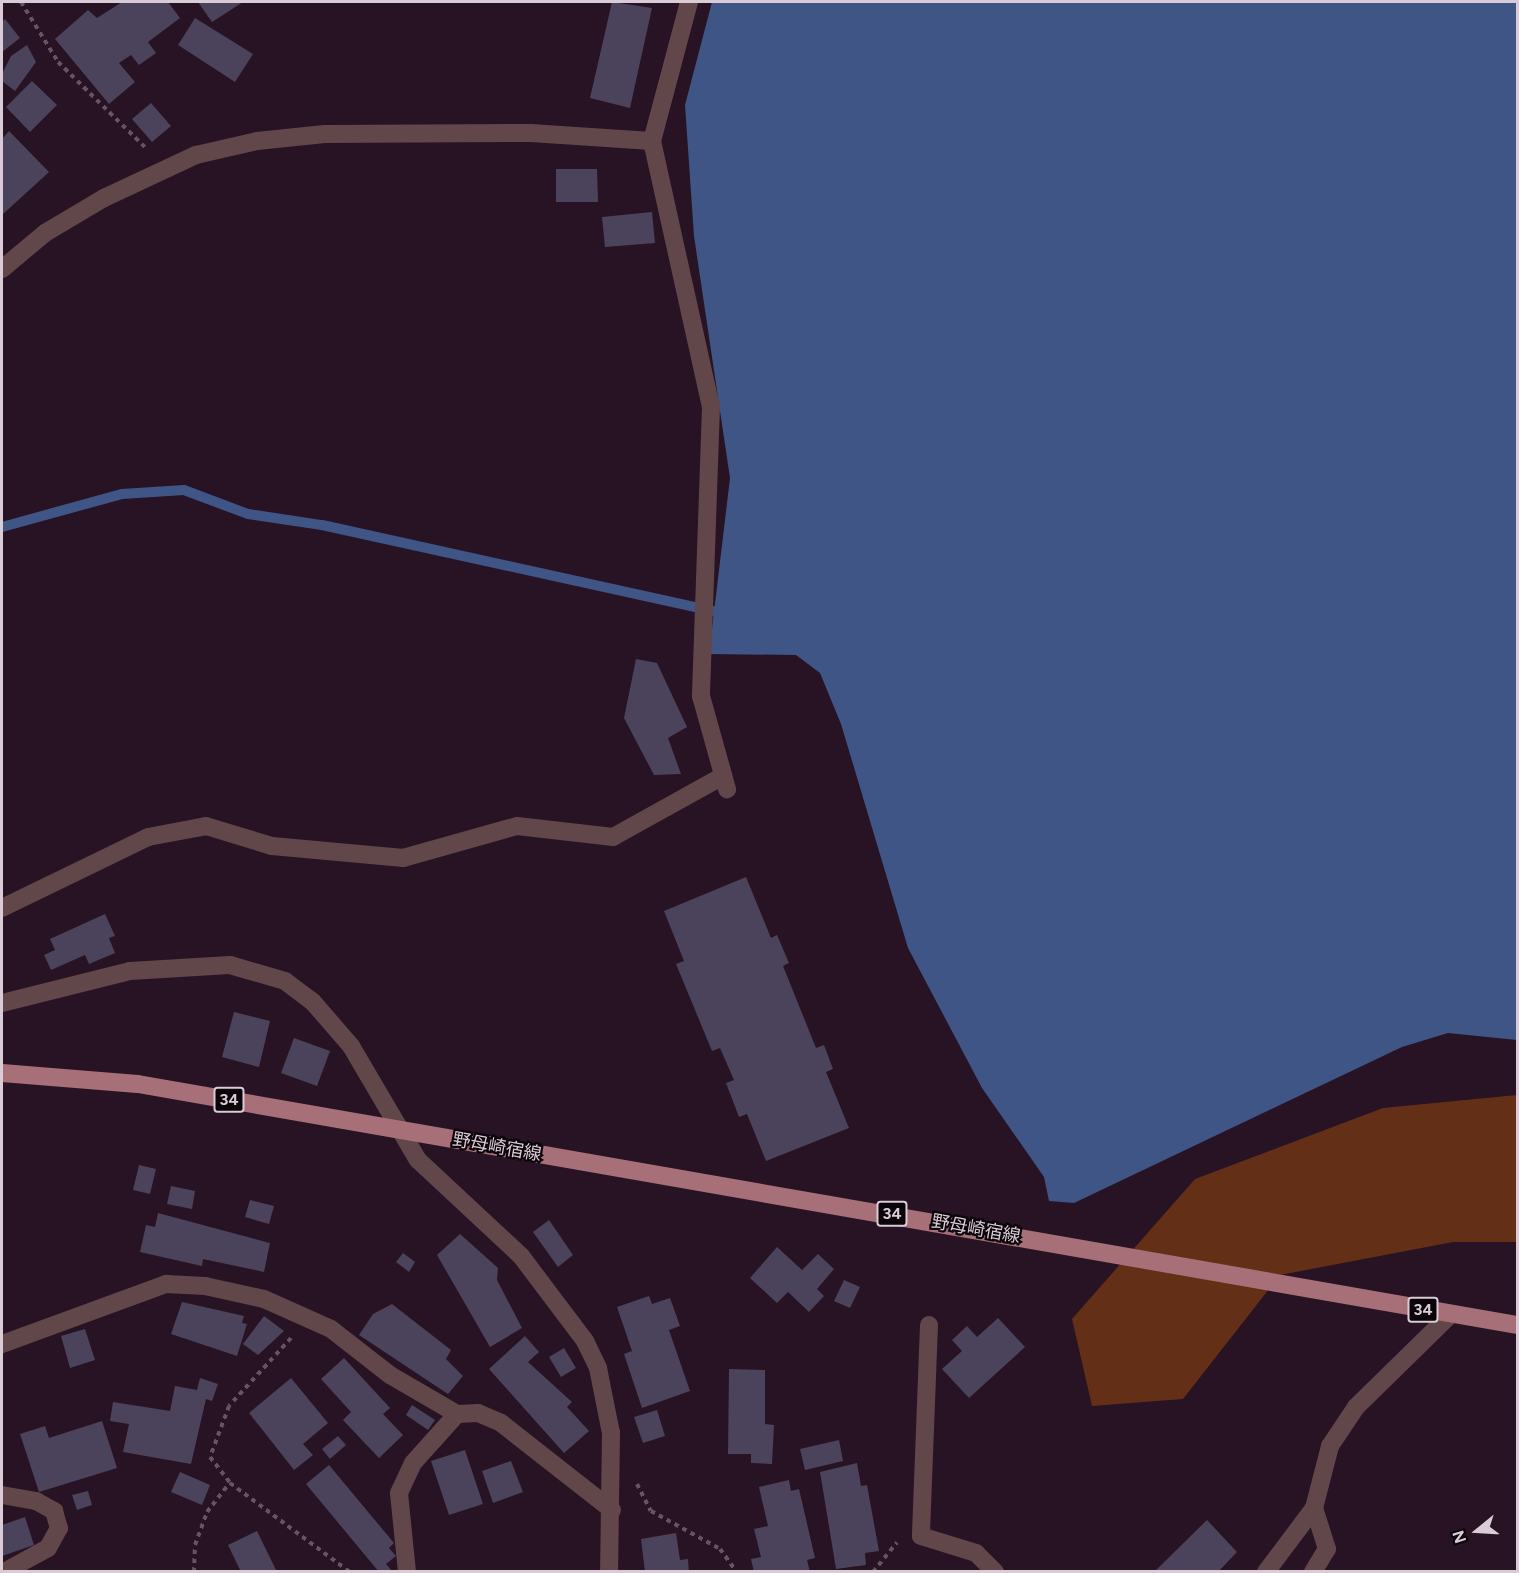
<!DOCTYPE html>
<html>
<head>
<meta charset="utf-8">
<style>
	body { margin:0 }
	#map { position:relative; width:1519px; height:1573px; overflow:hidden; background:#271323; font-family:Figtree,"Noto Sans JP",sans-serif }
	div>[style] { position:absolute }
	.forest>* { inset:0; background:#642f17 }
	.water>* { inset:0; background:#3f5586 }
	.stream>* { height:10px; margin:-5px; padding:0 5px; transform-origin:5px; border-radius:5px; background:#3f5586 }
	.building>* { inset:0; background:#4b435b }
	.path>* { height:4px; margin-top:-2px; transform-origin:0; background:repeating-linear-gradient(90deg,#665462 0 4.5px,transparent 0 9px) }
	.minor>* { height:18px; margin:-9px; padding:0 9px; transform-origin:9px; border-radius:9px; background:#61464a }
	.major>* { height:18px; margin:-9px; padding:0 9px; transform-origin:9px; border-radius:9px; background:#a76f78 }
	span { translate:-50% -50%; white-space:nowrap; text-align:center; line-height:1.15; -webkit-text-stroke:4.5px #0b0409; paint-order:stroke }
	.shield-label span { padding:2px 4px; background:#0b0409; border:2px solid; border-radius:4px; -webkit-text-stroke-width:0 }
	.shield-label { font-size:16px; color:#daccd7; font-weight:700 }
	.street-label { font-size:18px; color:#daccd7 }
	.frame { position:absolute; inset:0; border:3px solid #daccd7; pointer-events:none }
	.north { position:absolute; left:1447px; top:1501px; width:60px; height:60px; -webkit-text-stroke:4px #0b0409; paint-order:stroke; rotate:252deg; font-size:16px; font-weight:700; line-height:24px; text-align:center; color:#daccd7 }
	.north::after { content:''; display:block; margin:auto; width:21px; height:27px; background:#daccd7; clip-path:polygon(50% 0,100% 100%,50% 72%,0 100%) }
</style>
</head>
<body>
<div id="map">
	<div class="forest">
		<div style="clip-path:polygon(1517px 1095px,1517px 1242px,1453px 1242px,1280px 1275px,1183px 1399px,1092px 1406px,1072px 1319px,1195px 1179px,1383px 1108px)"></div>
	</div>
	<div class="water">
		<div style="clip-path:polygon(712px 2px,1517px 2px,1517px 1040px,1448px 1033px,1402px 1047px,1074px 1203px,1049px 1201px,1044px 1177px,982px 1088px,908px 948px,841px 724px,820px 673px,796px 655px,709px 654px,730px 478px,694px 236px,685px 105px)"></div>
	</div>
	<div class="stream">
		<div style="left:2px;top:527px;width:124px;rotate:-15.4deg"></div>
		<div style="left:122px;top:494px;width:62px;rotate:-3.7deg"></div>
		<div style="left:184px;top:490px;width:68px;rotate:20.6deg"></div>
		<div style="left:248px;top:514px;width:75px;rotate:8.5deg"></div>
		<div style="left:322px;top:525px;width:416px;rotate:12.4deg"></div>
	</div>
	<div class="building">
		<div style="clip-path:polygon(122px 2px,168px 2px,180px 18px,148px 42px,156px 53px,139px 65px,131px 55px,119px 63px,135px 82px,109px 104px,55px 39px,88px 10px,97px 18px)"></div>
		<div style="clip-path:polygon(198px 2px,243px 2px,212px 22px)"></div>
		<div style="clip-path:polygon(612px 2px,652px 8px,630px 108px,590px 98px)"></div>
		<div style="clip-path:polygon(195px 18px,253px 54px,235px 82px,178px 45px)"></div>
		<div style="clip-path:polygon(5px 19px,20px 38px,2px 52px,2px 22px)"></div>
		<div style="clip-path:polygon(27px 45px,36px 62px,15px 91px,2px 81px,2px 74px,11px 56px)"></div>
		<div style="clip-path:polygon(32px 81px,57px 105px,30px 132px,6px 107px)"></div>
		<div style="clip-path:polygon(151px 103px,171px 126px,152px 142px,132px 119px)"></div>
		<div style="clip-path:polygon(9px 131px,49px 172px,2px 215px,2px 139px)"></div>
		<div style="clip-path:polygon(556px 169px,597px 169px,598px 202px,556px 202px)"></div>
		<div style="clip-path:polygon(652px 212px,655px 243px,605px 247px,602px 217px)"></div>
		<div style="clip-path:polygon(636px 659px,657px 663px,687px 727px,668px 738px,681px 774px,654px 775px,624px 718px)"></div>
		<div style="clip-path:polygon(746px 877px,771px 938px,777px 935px,789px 963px,783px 966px,816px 1048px,824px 1045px,833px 1069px,826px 1072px,849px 1128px,766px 1161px,747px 1114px,739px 1117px,726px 1083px,734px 1080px,720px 1048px,712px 1051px,676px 964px,684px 961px,664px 911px)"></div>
		<div style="clip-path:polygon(105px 914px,115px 936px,109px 938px,115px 953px,89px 964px,85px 955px,51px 970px,44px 955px,55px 950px,50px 939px)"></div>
		<div style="clip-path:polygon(234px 1012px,270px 1021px,259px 1067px,222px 1057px)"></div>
		<div style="clip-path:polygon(294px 1038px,330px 1051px,317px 1086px,281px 1073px)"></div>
		<div style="clip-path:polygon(139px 1165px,156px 1169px,150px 1194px,133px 1190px)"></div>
		<div style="clip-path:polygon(171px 1186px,195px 1191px,192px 1209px,167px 1204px)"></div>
		<div style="clip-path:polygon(250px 1200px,274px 1206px,269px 1224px,245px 1217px)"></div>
		<div style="clip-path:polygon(158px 1213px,270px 1243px,264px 1272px,203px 1259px,202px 1266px,140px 1252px,146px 1225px,155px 1227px)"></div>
		<div style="clip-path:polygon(549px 1220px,573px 1255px,558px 1267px,533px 1232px)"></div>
		<div style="clip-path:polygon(460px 1234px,498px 1268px,497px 1280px,522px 1328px,490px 1347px,437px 1255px)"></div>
		<div style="clip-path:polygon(777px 1247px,802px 1270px,818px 1254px,834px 1269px,817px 1289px,824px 1296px,809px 1312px,788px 1292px,777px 1303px,750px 1278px)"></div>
		<div style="clip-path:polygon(403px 1253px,415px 1262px,409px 1272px,396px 1262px)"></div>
		<div style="clip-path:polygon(844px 1280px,860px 1287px,850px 1308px,834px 1301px)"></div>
		<div style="clip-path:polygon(649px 1296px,652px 1304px,670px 1298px,680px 1326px,669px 1330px,690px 1391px,642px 1408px,624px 1354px,632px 1351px,617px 1307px)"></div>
		<div style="clip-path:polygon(182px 1302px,244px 1316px,242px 1323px,247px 1324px,237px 1356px,171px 1334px)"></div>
		<div style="clip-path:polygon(392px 1304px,451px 1350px,446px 1359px,463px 1376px,448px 1394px,359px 1335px,373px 1314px)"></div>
		<div style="clip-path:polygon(264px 1316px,284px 1331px,258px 1355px,243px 1344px)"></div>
		<div style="clip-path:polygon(998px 1318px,1025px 1347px,969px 1398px,942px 1369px,962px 1351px,952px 1340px,967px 1326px,977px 1337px)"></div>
		<div style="clip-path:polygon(85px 1329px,95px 1360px,70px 1368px,61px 1336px)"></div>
		<div style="clip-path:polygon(525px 1336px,539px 1352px,528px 1362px,572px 1402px,567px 1407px,589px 1431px,564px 1453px,489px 1369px)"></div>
		<div style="clip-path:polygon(564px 1348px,576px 1368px,561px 1377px,549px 1357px)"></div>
		<div style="clip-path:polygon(344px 1358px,390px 1408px,383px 1414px,403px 1435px,379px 1458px,343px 1420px,351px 1412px,321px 1379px)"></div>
		<div style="clip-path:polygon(729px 1369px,765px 1370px,765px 1424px,774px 1425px,772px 1464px,751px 1463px,751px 1454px,728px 1454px)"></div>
		<div style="clip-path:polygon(200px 1378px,218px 1384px,212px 1401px,206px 1399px,191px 1464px,123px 1452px,129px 1424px,110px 1421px,113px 1402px,170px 1411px,175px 1386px,197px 1390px)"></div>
		<div style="clip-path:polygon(291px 1378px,328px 1423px,303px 1444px,313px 1455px,294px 1470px,249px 1413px)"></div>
		<div style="clip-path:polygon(412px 1405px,435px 1420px,428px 1430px,406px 1415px)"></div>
		<div style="clip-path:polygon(657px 1410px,665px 1436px,643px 1443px,634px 1417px)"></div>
		<div style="clip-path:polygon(102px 1421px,117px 1468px,39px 1492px,20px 1434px,45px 1426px,49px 1438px)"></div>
		<div style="clip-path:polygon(338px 1436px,346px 1445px,330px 1459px,322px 1449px)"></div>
		<div style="clip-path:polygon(839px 1440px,843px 1461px,805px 1470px,800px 1449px)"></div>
		<div style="clip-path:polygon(465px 1450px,483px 1504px,449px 1515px,431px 1461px)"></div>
		<div style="clip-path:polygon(511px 1461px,523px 1492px,493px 1503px,482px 1471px)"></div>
		<div style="clip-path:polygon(857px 1463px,861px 1486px,867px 1485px,879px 1551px,865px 1553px,866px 1565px,836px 1569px,820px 1472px)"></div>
		<div style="clip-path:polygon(329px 1465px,394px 1543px,389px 1548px,396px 1556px,386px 1564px,393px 1572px,379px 1572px,306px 1484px)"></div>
		<div style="clip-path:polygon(180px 1472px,210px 1485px,202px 1505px,171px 1492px)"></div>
		<div style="clip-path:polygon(789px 1480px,791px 1491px,799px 1489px,815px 1558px,807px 1560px,810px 1572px,754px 1572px,751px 1559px,761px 1557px,754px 1529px,768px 1526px,759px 1487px)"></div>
		<div style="clip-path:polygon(88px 1491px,92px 1505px,77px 1510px,72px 1495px)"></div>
		<div style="clip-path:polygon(25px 1517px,34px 1545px,2px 1556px,2px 1525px)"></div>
		<div style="clip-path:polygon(1207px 1520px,1237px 1552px,1218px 1572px,1154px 1572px)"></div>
		<div style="clip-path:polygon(257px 1531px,277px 1572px,241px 1572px,228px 1545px)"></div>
		<div style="clip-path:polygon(676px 1533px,680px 1560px,688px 1559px,689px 1572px,645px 1572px,641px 1539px)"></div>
	</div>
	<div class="path">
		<div style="left:21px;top:2px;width:70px;rotate:58.3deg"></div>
		<div style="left:58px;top:62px;width:126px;rotate:44.4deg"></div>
		<div style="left:291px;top:1338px;width:92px;rotate:132.4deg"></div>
		<div style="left:229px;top:1406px;width:54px;rotate:110.4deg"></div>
		<div style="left:210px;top:1457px;width:33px;rotate:52deg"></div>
		<div style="left:230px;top:1483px;width:149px;rotate:36.6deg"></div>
		<div style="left:637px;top:1484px;width:30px;rotate:63deg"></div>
		<div style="left:651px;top:1511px;width:79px;rotate:28.8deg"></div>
		<div style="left:720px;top:1549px;width:29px;rotate:54deg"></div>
		<div style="left:194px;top:1572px;width:27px;rotate:-88deg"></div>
		<div style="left:195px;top:1545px;width:35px;rotate:-70deg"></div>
		<div style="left:207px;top:1512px;width:37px;rotate:-52deg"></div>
		<div style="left:873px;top:1572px;width:38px;rotate:-51deg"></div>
	</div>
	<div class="minor">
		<div style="left:689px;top:2px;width:144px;rotate:104.9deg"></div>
		<div style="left:652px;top:141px;width:272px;rotate:77.5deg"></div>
		<div style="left:711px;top:407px;width:289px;rotate:92deg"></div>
		<div style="left:701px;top:696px;width:97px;rotate:74.4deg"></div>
		<div style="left:2px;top:269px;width:56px;rotate:-39.9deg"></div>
		<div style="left:45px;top:233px;width:69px;rotate:-30.7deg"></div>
		<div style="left:104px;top:198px;width:102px;rotate:-25.1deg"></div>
		<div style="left:196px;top:155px;width:63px;rotate:-12.9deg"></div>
		<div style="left:257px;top:141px;width:68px;rotate:-5.9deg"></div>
		<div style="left:325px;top:134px;width:206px;rotate:-0.3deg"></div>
		<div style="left:531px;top:133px;width:121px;rotate:3.8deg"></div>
		<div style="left:2px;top:908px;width:162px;rotate:-25.9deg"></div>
		<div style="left:148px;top:837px;width:59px;rotate:-10.7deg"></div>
		<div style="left:206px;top:826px;width:69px;rotate:16.9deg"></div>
		<div style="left:272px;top:846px;width:132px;rotate:5.2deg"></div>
		<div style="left:403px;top:858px;width:118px;rotate:-15.7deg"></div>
		<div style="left:517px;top:826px;width:97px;rotate:6.5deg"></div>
		<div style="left:613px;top:837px;width:126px;rotate:-29deg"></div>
		<div style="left:2px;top:1003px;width:132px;rotate:-14deg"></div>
		<div style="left:130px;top:971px;width:100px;rotate:-3.4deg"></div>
		<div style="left:230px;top:965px;width:57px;rotate:16.2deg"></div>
		<div style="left:285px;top:981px;width:34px;rotate:37deg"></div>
		<div style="left:312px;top:1001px;width:60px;rotate:49.1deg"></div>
		<div style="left:351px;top:1046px;width:132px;rotate:59.6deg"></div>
		<div style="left:418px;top:1160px;width:141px;rotate:43deg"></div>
		<div style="left:521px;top:1256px;width:106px;rotate:53deg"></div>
		<div style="left:585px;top:1341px;width:30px;rotate:64deg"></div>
		<div style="left:598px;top:1368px;width:66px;rotate:78.7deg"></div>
		<div style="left:611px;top:1433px;width:139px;rotate:90.8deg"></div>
		<div style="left:929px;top:1325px;width:211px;rotate:92.2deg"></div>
		<div style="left:921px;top:1536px;width:58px;rotate:17.2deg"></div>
		<div style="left:976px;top:1553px;width:27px;rotate:45deg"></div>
		<div style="left:2px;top:1344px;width:175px;rotate:-20.1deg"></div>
		<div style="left:166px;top:1284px;width:39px;rotate:3deg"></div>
		<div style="left:205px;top:1286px;width:60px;rotate:12.4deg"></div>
		<div style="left:264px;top:1299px;width:73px;rotate:24.1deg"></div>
		<div style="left:331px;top:1329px;width:75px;rotate:37.9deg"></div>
		<div style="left:390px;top:1375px;width:78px;rotate:30.2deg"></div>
		<div style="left:2px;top:1495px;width:35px;rotate:10deg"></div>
		<div style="left:36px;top:1501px;width:21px;rotate:29deg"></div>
		<div style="left:54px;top:1511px;width:18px;rotate:74deg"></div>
		<div style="left:59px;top:1528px;width:23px;rotate:119deg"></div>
		<div style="left:48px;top:1548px;width:50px;rotate:151.4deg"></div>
		<div style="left:407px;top:1572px;width:79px;rotate:-95.8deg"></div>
		<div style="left:399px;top:1493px;width:33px;rotate:-65deg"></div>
		<div style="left:413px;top:1463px;width:66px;rotate:-48.1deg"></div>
		<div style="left:457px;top:1414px;width:21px;rotate:-3deg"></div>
		<div style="left:478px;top:1413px;width:25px;rotate:23deg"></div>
		<div style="left:501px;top:1423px;width:141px;rotate:38.1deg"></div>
		<div style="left:1266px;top:1572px;width:80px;rotate:-53.1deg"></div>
		<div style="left:1314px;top:1508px;width:64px;rotate:-75.5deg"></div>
		<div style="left:1330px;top:1446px;width:47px;rotate:-56.3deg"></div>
		<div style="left:1356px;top:1407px;width:130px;rotate:-44.4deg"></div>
		<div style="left:1313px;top:1572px;width:27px;rotate:-59deg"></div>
		<div style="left:1327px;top:1549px;width:43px;rotate:-107.6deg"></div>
	</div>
	<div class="major">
		<div style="left:2px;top:1073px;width:136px;rotate:4.6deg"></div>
		<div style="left:138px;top:1084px;width:1401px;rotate:9.91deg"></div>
	</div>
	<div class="shield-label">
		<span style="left:229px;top:1100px">34</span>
		<span style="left:892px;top:1214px">34</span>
		<span style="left:1423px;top:1310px">34</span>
	</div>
	<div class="street-label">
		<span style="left:497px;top:1147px;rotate:10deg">野母崎宿線</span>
		<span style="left:976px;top:1229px;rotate:10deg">野母崎宿線</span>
	</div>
	<div class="frame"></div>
	<div class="north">N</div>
</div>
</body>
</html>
